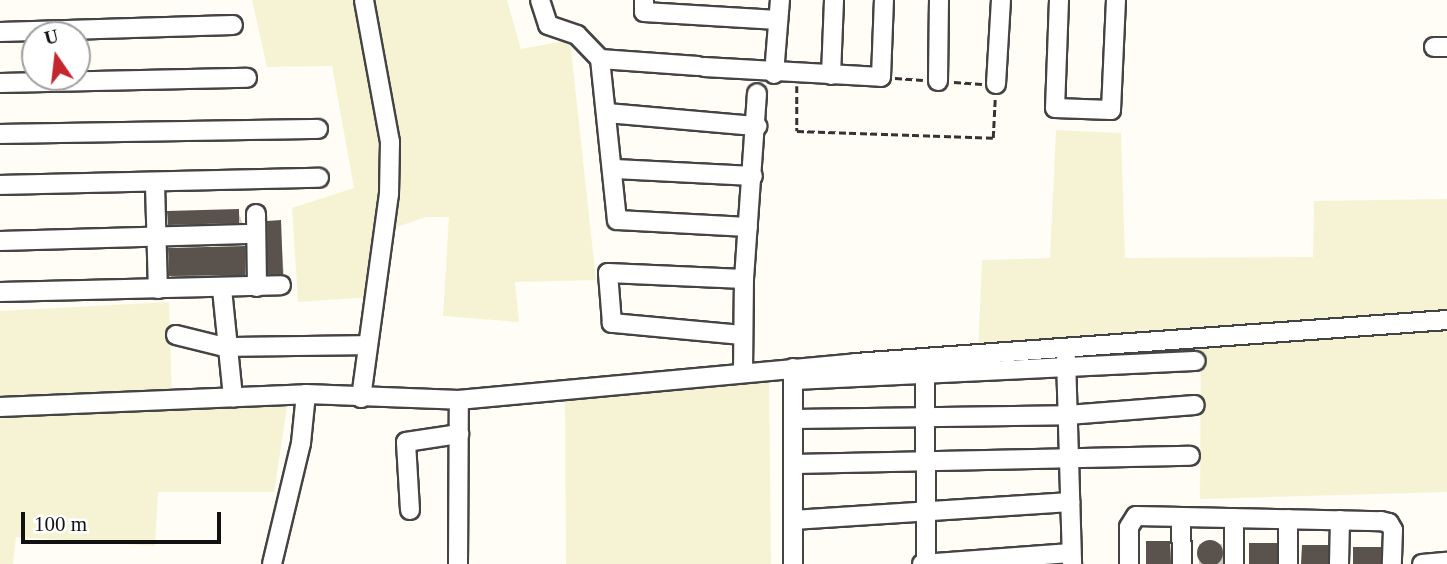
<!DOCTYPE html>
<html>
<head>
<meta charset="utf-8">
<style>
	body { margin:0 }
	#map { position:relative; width:1447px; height:564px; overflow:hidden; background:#fffdf5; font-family:"Times New Roman",serif }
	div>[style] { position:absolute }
	.farmland>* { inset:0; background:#f6f3d4 }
	.shadow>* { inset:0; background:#0003 }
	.building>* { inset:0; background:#5a524d }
	.round { border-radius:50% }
	.path>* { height:2.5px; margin-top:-1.25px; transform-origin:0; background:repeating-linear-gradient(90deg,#333 0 7px,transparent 0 10.5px) }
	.roads { filter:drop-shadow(2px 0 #444) drop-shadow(-2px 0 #444) drop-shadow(0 2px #444) drop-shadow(0 -2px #444) }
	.minor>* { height:18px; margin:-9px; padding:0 9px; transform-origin:9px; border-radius:9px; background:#fff }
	span { translate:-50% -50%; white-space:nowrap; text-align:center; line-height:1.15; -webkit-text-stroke:7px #fff; paint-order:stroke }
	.north { position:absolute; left:21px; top:21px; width:70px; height:70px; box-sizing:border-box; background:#fff; border:2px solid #a0a0a0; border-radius:50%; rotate:346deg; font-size:19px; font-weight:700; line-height:28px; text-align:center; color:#111 }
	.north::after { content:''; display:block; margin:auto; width:24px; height:32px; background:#c4262e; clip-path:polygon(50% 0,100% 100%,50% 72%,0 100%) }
	.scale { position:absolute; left:21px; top:512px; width:200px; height:32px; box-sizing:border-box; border:4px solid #111; border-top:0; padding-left:9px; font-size:21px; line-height:24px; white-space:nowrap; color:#111; -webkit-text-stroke:5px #fff; paint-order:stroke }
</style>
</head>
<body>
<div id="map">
	<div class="farmland">
		<div style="clip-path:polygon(252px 0,507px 0,521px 49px,570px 40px,596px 280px,515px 282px,519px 322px,443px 316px,449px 217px,426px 217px,385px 231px,372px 297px,298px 302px,292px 208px,354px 188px,332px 66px,267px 67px)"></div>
		<div style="clip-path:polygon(1056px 130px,1121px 133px,1125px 258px,1313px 257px,1314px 201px,1447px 199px,1447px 492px,1200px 499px,1201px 339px,978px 353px,982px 260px,1050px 258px)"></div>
		<div style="clip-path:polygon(169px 302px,172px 402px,288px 401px,274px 492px,158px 492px,155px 546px,16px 537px,13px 564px,0 564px,0 311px)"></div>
		<div style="clip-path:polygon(769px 381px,771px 564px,566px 564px,565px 396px)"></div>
	</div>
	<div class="shadow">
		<div style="clip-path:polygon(238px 211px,244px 228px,175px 230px,169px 224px)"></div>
		<div style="clip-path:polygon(280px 222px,284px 276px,272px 275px,270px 273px)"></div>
		<div style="clip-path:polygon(244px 247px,250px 253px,250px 279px,176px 281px,171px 276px)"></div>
		<div style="clip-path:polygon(1169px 543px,1173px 564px,1148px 564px)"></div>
		<div style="clip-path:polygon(1199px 544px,1222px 544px,1225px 564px,1199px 564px)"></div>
		<div style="clip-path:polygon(1327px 547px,1330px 564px,1303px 564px)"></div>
	</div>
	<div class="building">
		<div style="clip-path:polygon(239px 209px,239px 223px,168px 225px,167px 211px)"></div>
		<div style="clip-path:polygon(281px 220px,283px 274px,268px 274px,267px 221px)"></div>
		<div style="clip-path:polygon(245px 246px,245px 275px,169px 276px,168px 248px)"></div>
		<div class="round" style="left:1197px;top:540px;width:26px;height:26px"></div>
		<div style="clip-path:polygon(1146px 541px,1170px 541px,1171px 564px,1146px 564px)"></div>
		<div style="clip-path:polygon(1249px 543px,1277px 543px,1277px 564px,1249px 564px)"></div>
		<div style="clip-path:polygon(1302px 545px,1328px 545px,1328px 564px,1301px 564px)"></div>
		<div style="clip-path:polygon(1353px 547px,1381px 547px,1381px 564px,1353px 564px)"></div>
	</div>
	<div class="path">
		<div style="left:895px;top:78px;width:28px;rotate:4deg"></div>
		<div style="left:954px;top:82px;width:28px;rotate:4deg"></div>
		<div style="left:797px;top:86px;width:45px;rotate:90deg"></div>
		<div style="left:797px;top:131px;width:196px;rotate:2deg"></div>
		<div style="left:993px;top:138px;width:40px;rotate:-87.1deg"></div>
	</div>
	<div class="roads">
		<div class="minor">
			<div style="left:540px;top:0;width:26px;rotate:72deg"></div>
			<div style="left:548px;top:25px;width:31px;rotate:19deg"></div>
			<div style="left:577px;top:35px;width:33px;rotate:46deg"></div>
			<div style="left:644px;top:0;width:12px;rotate:90deg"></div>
			<div style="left:644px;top:12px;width:134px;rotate:3.4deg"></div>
			<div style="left:1059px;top:0;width:108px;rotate:92.1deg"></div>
			<div style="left:1055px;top:108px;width:56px;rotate:2deg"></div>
			<div style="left:1111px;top:110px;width:110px;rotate:-87.4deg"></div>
			<div style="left:0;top:32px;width:233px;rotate:-1.7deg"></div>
			<div style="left:1434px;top:47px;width:13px"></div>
			<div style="left:698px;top:66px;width:98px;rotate:-175.9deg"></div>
			<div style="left:600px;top:59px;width:162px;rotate:84deg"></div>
			<div style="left:617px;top:220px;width:131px;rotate:3.1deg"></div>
			<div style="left:704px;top:67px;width:177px;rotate:3.2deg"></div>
			<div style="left:881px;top:77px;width:77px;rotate:-87.8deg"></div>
			<div style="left:774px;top:74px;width:74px;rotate:-85.4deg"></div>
			<div style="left:831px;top:75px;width:75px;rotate:-87.7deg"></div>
			<div style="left:938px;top:81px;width:81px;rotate:-89.3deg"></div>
			<div style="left:0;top:83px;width:247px;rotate:-1.2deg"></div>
			<div style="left:996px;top:84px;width:84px;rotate:-86.6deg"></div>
			<div style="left:607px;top:113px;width:151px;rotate:5deg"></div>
			<div style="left:0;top:134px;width:318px;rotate:-0.9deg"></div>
			<div style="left:615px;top:169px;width:138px;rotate:2.9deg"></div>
			<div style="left:155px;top:184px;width:105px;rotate:88.4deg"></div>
			<div style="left:0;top:185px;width:319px;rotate:-1.3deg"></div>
			<div style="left:256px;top:214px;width:73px;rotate:89.2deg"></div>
			<div style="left:0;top:241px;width:256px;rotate:-1.6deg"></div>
			<div style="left:222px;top:289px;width:109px;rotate:84.2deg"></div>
			<div style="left:0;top:292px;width:281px;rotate:-1.4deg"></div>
			<div style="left:176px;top:335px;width:49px;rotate:14deg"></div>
			<div style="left:224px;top:347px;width:143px;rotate:-0.8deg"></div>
			<div style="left:742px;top:335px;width:131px;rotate:-174.7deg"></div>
			<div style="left:612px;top:323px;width:50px;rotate:-94.6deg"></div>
			<div style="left:608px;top:273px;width:136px;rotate:2.5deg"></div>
			<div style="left:1066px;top:358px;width:206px;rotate:88.3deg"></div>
			<div style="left:925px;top:365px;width:199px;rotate:89.7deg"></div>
			<div style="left:743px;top:372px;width:93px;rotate:-89.4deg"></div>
			<div style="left:744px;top:279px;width:186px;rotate:-86deg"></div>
			<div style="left:793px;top:380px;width:403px;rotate:-2.7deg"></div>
			<div style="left:361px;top:398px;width:206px;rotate:-82.2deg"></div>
			<div style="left:389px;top:194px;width:52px;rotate:-88.9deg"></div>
			<div style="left:390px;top:142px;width:144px;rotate:-100.4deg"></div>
			<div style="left:0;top:407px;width:306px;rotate:-2.4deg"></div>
			<div style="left:306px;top:394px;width:153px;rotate:2.2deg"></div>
			<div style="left:459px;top:400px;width:398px;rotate:-5.3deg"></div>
			<div style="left:855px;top:363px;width:594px;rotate:-4.15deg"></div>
			<div style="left:794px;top:419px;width:274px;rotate:-0.8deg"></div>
			<div style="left:1068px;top:415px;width:127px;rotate:-4.5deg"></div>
			<div style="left:794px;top:464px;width:396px;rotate:-1.2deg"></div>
			<div style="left:410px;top:510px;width:68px;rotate:-93.4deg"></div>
			<div style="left:406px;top:442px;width:54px;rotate:-8.6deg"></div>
			<div style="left:1181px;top:517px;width:47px;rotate:88.8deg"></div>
			<div style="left:793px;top:520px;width:278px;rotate:-3.7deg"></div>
			<div style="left:272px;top:564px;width:124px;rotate:-76.5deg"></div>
			<div style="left:301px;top:443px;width:49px;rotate:-84.2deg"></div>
			<div style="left:458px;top:564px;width:164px;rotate:-89.7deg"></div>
			<div style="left:793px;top:564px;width:196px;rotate:-90deg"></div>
			<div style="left:922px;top:564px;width:149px;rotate:-4.2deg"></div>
			<div style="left:1129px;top:564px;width:37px;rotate:-90deg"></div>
			<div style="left:1129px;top:527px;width:13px;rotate:-58deg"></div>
			<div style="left:1136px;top:516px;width:245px;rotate:1.2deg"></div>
			<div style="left:1381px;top:521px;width:8px;rotate:14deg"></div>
			<div style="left:1389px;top:523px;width:8px;rotate:60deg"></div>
			<div style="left:1393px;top:530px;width:34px;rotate:92deg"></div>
			<div style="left:1234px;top:564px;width:46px;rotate:-90deg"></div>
			<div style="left:1288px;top:564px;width:45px;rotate:-90deg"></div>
			<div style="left:1339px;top:564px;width:44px;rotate:-88.7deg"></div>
			<div style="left:1422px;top:564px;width:25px;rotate:-5deg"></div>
		</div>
	</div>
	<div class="north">U</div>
	<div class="scale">100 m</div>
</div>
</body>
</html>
